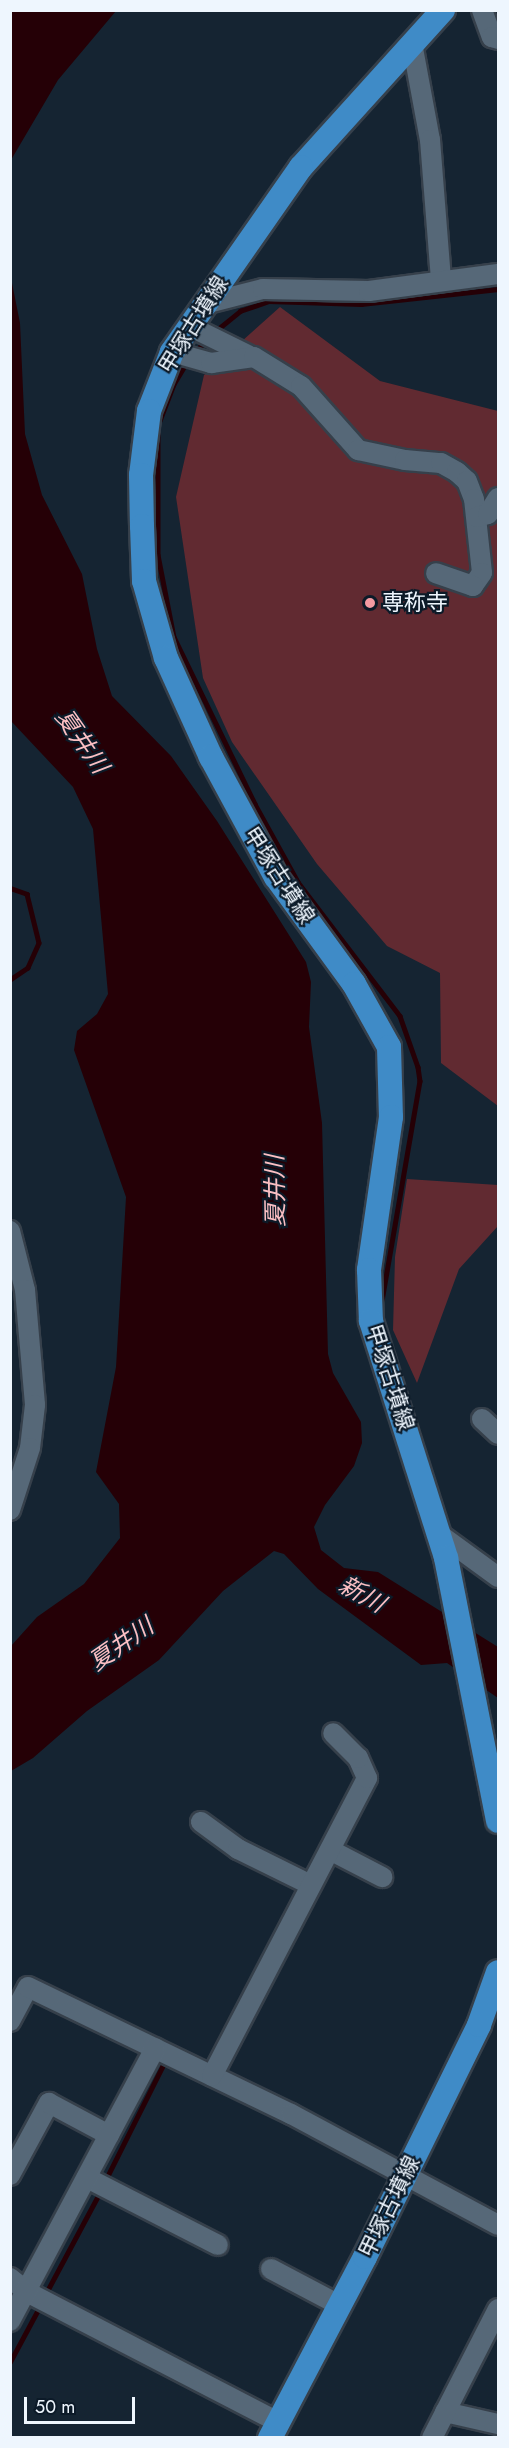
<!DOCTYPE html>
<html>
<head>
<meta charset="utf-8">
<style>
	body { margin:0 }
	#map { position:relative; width:509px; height:2448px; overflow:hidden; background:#152432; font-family:Jost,"Noto Sans JP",sans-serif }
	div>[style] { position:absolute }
	.green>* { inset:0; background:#612a31 }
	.water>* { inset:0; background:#250006 }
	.stream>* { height:4.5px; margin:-2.25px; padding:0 2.25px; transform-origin:2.25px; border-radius:2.25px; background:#250006 }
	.roads { filter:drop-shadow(2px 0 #36404b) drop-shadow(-2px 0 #36404b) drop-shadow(0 2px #36404b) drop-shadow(0 -2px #36404b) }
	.minor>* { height:20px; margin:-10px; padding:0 10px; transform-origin:10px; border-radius:10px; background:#566878 }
	.major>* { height:24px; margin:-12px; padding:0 12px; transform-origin:12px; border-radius:12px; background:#3f8bc7 }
	.dots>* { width:16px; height:16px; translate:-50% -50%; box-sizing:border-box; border:3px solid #0c1a28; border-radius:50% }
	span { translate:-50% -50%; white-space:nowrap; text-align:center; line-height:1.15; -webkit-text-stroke:4.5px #0c1a28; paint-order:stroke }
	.street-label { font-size:22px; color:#eef6fe }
	.poi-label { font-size:22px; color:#eef6fe }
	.left { translate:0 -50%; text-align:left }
	.water-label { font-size:24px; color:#fbbfc3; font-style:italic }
	.frame { position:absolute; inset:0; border:12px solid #eef6fe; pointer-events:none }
	.scale { position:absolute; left:24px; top:2397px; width:111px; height:27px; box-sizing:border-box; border:3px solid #eef6fe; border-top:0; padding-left:8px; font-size:18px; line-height:21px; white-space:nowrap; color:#eef6fe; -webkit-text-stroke:4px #0c1a28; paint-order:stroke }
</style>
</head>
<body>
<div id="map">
	<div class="green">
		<div style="clip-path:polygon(280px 307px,380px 381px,498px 411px,498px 1106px,441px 1063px,440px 973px,387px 946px,317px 864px,232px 742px,203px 678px,176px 497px,204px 375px)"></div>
		<div style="clip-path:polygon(407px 1179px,498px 1185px,498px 1226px,459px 1269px,417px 1383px,393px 1330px,395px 1257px)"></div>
	</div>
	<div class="water">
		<div style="clip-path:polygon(11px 10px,116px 11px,58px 80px,11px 160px)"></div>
		<div style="clip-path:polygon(10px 273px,20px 323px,25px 434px,42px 495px,82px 574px,97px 649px,112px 696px,171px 756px,217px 821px,306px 962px,311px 982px,309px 1027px,322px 1123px,328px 1354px,333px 1373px,361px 1422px,362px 1443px,354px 1466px,325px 1505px,314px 1527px,321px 1550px,344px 1568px,378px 1572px,498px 1647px,498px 1698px,447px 1663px,421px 1665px,318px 1589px,284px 1554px,274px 1551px,223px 1591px,159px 1660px,87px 1711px,33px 1758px,11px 1771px,11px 1646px,37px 1617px,84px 1584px,120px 1538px,119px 1504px,96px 1472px,116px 1367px,126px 1197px,74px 1050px,77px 1031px,97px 1014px,108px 994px,93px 829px,73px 787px,11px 721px)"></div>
	</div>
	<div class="stream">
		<div style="left:213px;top:333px;width:35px;rotate:-39deg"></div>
		<div style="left:240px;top:311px;width:31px;rotate:-19deg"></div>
		<div style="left:269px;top:301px;width:92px;rotate:1.9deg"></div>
		<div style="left:361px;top:304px;width:138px;rotate:-6.2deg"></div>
		<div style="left:194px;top:353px;width:19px;rotate:-47deg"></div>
		<div style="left:159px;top:422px;width:40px;rotate:-69deg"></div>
		<div style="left:173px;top:385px;width:27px;rotate:-59deg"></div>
		<div style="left:158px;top:433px;width:122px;rotate:90deg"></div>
		<div style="left:158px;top:555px;width:84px;rotate:79deg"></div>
		<div style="left:174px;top:637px;width:186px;rotate:64.1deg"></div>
		<div style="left:255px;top:804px;width:89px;rotate:61.1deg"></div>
		<div style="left:298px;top:882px;width:168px;rotate:52.7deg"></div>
		<div style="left:400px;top:1016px;width:54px;rotate:70.6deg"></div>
		<div style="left:418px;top:1067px;width:14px;rotate:82deg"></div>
		<div style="left:420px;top:1081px;width:222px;rotate:99.8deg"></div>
		<div style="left:10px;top:888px;width:18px;rotate:19deg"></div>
		<div style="left:27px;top:894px;width:50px;rotate:76.2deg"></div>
		<div style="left:39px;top:943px;width:27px;rotate:114deg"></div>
		<div style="left:28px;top:968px;width:22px;rotate:146deg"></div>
		<div style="left:105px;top:2181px;width:132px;rotate:-63.4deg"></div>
		<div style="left:45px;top:2295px;width:117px;rotate:-61.9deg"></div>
		<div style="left:10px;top:2362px;width:64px;rotate:-61.8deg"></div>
	</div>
	<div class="roads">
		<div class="minor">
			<div style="left:482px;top:10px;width:29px;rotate:70deg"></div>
			<div style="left:492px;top:37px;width:6px;rotate:18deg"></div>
			<div style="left:412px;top:43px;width:99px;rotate:79.5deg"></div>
			<div style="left:430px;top:140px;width:140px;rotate:85.5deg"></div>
			<div style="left:204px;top:304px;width:61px;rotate:-14.3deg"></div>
			<div style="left:263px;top:289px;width:106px;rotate:1.1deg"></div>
			<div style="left:369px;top:291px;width:130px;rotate:-7.5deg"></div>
			<div style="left:189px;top:326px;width:66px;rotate:26.2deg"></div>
			<div style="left:172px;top:352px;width:41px;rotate:15.8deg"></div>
			<div style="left:211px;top:363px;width:43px;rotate:-7.9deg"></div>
			<div style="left:254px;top:357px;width:55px;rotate:31.7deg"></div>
			<div style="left:301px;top:386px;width:86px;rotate:48.3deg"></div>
			<div style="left:358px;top:450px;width:48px;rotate:12deg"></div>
			<div style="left:405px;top:460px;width:36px;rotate:5deg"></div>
			<div style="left:441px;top:463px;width:18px;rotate:29deg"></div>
			<div style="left:457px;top:472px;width:13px;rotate:42deg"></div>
			<div style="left:467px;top:481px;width:19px;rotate:69deg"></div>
			<div style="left:474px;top:499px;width:74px;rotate:83.8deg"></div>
			<div style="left:482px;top:573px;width:16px;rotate:125deg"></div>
			<div style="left:473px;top:586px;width:39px;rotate:-161deg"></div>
			<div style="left:477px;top:517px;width:11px;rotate:-15deg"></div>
			<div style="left:488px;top:514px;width:19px;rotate:-58deg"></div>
			<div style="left:10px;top:1231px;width:61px;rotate:75.7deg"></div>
			<div style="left:25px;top:1290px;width:115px;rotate:85deg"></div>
			<div style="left:35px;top:1405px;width:43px;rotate:96.6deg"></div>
			<div style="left:30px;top:1448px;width:65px;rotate:107.9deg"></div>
			<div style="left:482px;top:1419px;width:22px;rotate:43deg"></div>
			<div style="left:439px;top:1534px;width:73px;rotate:36.1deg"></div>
			<div style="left:201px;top:1822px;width:46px;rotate:36.1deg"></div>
			<div style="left:238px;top:1849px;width:81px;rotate:26.3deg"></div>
			<div style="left:330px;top:1850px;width:59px;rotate:27.4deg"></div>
			<div style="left:10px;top:2021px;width:38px;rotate:-62deg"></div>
			<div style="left:28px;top:1987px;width:292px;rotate:25.8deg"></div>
			<div style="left:291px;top:2114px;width:235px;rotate:28.2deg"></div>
			<div style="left:212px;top:2076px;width:336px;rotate:-62.5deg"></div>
			<div style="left:367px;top:1778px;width:22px;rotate:-114deg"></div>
			<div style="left:358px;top:1758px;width:35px;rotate:-135deg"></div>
			<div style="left:10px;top:2175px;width:82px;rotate:-61.6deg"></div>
			<div style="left:49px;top:2103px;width:68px;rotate:28.1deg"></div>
			<div style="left:87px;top:2178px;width:147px;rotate:27.1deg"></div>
			<div style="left:271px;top:2269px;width:77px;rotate:27.9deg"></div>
			<div style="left:10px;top:2278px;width:22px;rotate:39deg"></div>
			<div style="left:27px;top:2292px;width:283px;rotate:27.4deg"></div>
			<div style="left:10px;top:2321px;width:309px;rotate:-62deg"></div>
			<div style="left:445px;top:2412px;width:54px;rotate:12.8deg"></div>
			<div style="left:432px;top:2438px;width:145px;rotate:-62.9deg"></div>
		</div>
		<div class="major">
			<div style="left:443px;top:10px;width:212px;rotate:132.1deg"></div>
			<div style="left:301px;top:167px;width:226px;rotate:124.9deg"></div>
			<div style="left:172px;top:352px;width:63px;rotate:111.3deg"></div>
			<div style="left:149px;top:411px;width:64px;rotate:97.1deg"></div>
			<div style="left:141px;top:475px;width:51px;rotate:88.9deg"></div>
			<div style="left:142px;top:526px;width:55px;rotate:87.9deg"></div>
			<div style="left:144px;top:581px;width:80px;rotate:74.1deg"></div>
			<div style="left:166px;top:658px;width:109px;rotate:65.6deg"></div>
			<div style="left:211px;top:757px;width:136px;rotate:61.6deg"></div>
			<div style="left:276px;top:877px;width:132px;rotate:53.9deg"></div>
			<div style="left:354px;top:984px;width:72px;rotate:60.9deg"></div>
			<div style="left:389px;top:1047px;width:70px;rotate:88.4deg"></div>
			<div style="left:391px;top:1117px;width:155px;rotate:98.2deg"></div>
			<div style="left:369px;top:1270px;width:51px;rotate:87.8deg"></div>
			<div style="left:371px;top:1321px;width:249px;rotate:72.4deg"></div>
			<div style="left:446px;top:1558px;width:268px;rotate:78.8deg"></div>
			<div style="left:270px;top:2438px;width:204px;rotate:-62.3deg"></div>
			<div style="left:365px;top:2257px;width:258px;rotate:-63.8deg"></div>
			<div style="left:479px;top:2025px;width:56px;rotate:-70.3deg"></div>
		</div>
	</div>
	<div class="dots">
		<div style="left:370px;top:603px;background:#f49aa2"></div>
	</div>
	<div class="street-label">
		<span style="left:193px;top:325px;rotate:-58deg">甲塚古墳線</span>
		<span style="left:279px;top:875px;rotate:57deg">甲塚古墳線</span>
		<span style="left:390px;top:1377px;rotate:72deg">甲塚古墳線</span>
		<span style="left:389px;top:2207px;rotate:-64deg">甲塚古墳線</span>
	</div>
	<div class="poi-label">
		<span class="left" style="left:382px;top:603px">専称寺</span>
	</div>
	<div class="water-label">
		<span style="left:82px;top:741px;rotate:55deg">夏井川</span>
		<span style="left:275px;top:1191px;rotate:-91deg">夏井川</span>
		<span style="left:362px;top:1594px;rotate:29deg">新川</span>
		<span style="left:121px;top:1644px;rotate:-35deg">夏井川</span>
	</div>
	<div class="frame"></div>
	<div class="scale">50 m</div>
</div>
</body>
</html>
